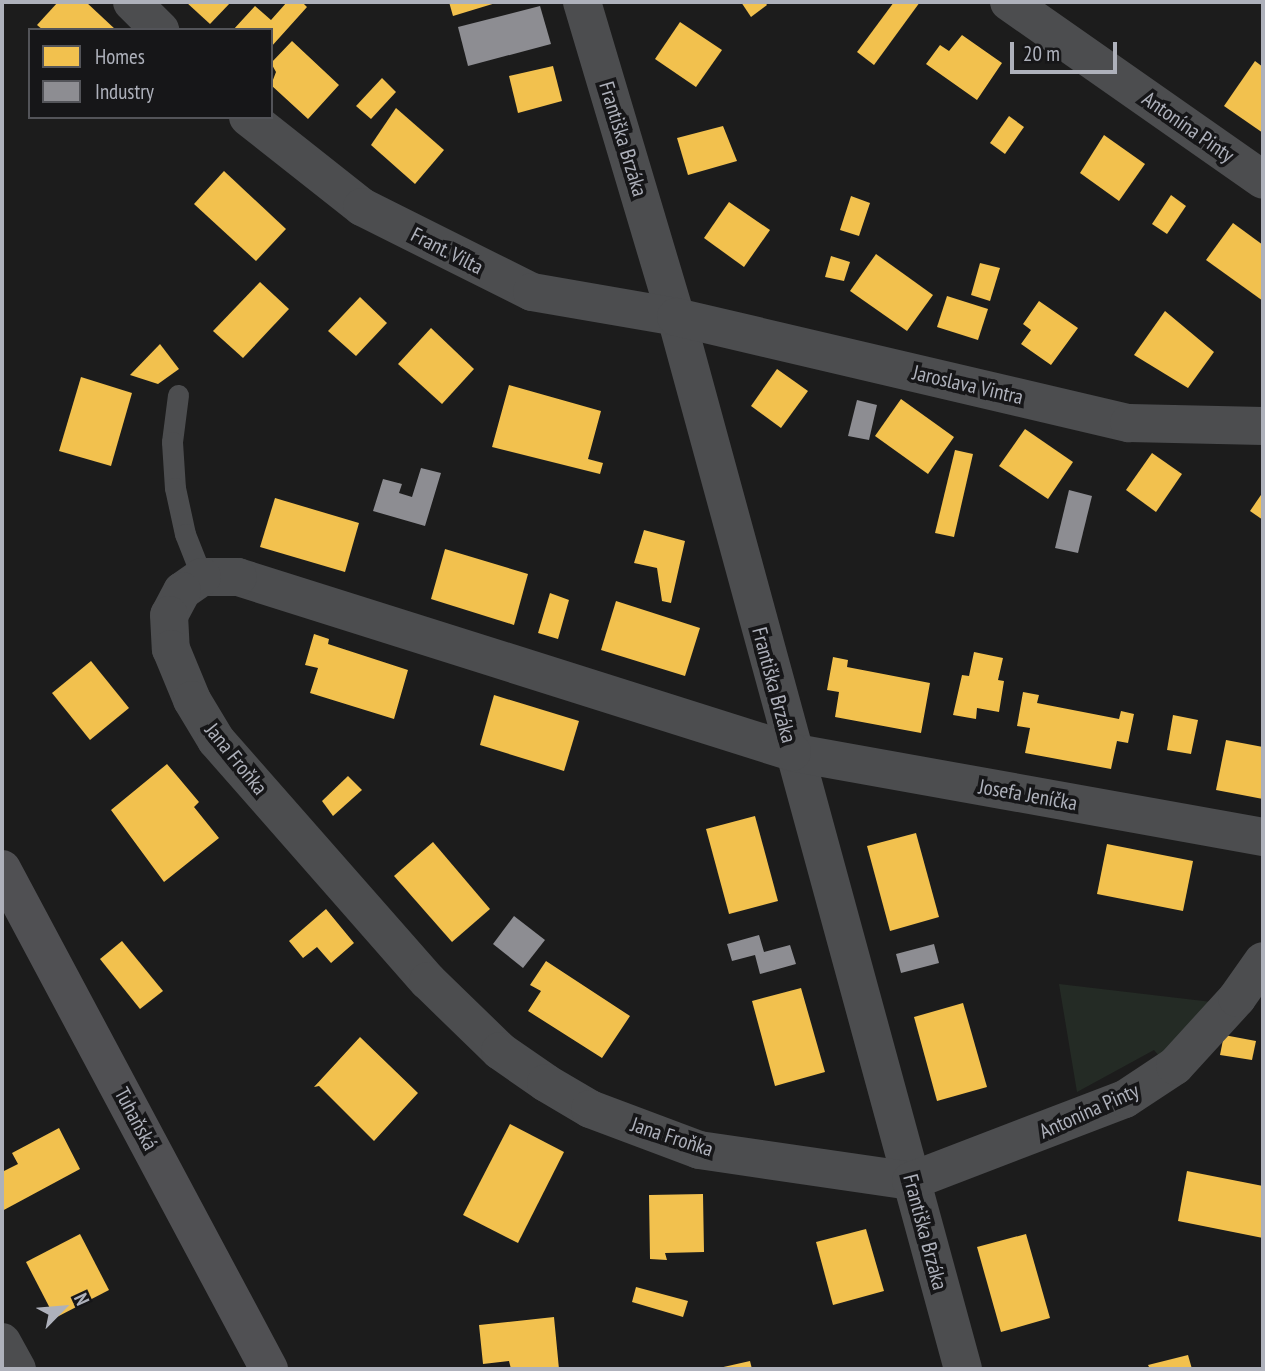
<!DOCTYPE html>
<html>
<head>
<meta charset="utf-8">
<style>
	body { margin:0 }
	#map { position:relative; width:1265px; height:1371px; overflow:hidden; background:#1c1c1c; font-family:"PT Sans Narrow",sans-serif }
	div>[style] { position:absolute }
	.green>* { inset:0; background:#242b25 }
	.homes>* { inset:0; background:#f2c14e }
	.industry>* { inset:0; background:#8d8d92 }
	.lane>* { height:21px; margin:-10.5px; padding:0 10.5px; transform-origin:10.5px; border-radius:10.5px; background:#4c4d4f }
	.street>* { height:38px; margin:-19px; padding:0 19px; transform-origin:19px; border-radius:19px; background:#4c4d4f }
	.secondary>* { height:38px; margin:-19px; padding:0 19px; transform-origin:19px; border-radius:19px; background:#505053 }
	span { translate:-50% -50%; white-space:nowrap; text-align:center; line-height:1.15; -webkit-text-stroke:7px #161618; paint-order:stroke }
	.street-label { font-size:21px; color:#aeb1bb }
	.frame { position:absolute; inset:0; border:4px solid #aeb1bb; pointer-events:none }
	.legend { position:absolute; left:28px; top:28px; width:245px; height:91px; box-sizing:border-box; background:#161618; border:2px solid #535459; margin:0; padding:9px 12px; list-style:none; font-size:21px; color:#aeb1bb }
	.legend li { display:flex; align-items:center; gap:14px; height:35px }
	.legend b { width:35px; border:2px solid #535459 }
	.north { position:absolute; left:28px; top:1273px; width:70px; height:70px; -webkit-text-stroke:5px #161618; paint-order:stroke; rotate:65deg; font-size:19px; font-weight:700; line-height:28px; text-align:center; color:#aeb1bb }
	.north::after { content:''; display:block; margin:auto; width:24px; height:32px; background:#aeb1bb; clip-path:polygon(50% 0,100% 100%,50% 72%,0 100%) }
	.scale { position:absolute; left:1010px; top:42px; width:107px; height:32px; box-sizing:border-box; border:4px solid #aeb1bb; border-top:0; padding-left:9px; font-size:21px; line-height:24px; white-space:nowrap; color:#aeb1bb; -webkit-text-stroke:5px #161618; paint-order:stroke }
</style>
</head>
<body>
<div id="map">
	<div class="green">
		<div style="clip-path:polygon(1059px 984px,1212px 1002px,1159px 1056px,1154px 1050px,1077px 1092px)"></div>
	</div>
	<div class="homes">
		<div style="clip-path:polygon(58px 2px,86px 2px,116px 30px,43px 30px,37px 25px)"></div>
		<div style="clip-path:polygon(186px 2px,231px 2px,210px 24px)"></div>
		<div style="clip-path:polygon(287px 2px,302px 2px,307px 7px,271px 47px,271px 30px,233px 30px,255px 6px,271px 20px)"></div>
		<div style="clip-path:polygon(449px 2px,499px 2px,453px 16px)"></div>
		<div style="clip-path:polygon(741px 2px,765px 2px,767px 5px,751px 17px)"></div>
		<div style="clip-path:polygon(894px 2px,920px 2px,874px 65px,857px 52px)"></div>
		<div style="clip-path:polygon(680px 22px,722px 50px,696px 87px,655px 59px)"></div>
		<div style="clip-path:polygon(962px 35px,1002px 63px,977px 100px,926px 64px,940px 45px,949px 51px)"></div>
		<div style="clip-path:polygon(292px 41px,339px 85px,308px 119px,271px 85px,276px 72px,271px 63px)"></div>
		<div style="clip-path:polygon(1255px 61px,1263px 67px,1263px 133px,1224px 106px)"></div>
		<div style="clip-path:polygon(553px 66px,562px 101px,518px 113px,509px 76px)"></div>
		<div style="clip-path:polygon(382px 78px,396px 92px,371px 119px,356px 106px)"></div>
		<div style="clip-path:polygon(396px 108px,444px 150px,415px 184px,371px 145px)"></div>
		<div style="clip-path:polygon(1009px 116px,1024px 127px,1005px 154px,990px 143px)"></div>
		<div style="clip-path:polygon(723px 126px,737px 161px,688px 175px,677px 138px)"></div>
		<div style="clip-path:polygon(1104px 135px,1145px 164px,1119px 201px,1080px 173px)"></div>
		<div style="clip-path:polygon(224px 171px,286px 229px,256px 261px,194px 204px)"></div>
		<div style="clip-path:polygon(1171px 195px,1186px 206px,1167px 234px,1152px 224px)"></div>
		<div style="clip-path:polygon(851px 196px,870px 203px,859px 236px,840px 230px)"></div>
		<div style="clip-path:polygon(729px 202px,770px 230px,744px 267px,704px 238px)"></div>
		<div style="clip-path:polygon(1233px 223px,1263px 245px,1263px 301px,1206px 260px)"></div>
		<div style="clip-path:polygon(876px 254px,933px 295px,907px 331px,850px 291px)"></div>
		<div style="clip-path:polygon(831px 256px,850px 262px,844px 281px,825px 277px)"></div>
		<div style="clip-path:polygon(980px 263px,1000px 268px,990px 301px,971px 295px)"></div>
		<div style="clip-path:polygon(260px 282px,289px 309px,243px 358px,213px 331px)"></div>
		<div style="clip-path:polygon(947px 296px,988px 309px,978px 340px,937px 327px)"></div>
		<div style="clip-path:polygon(360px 297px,387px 323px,356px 356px,328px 331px)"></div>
		<div style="clip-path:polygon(1039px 301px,1078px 328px,1051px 365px,1021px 344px,1031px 330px,1023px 324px)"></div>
		<div style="clip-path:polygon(1165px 311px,1214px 352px,1188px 388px,1134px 355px)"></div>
		<div style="clip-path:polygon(431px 328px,474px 369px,442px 404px,398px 364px)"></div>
		<div style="clip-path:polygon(160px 344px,179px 369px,158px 384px,130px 375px)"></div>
		<div style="clip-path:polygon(777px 369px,808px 391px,781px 428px,751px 406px)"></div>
		<div style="clip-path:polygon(81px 377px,132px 393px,111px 466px,59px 451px)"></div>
		<div style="clip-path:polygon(509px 385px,601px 411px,588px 459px,603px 463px,600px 474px,492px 447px)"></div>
		<div style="clip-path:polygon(901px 399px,954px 437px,928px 474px,875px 436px)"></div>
		<div style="clip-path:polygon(1025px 429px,1073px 462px,1048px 499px,999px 466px)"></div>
		<div style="clip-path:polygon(955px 450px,973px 454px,954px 537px,935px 533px)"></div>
		<div style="clip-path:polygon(1152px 453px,1182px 474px,1156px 512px,1126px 490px)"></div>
		<div style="clip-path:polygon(1263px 492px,1263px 520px,1250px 511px)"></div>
		<div style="clip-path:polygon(275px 498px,359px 523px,345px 572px,260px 547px)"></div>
		<div style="clip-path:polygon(644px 530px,685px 541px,671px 603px,662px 601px,657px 568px,634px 563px)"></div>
		<div style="clip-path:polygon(445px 549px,528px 574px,514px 625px,431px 599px)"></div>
		<div style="clip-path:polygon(550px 593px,569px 600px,558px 639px,538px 633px)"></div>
		<div style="clip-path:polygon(616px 601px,700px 628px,685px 676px,601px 650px)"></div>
		<div style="clip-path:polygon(314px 634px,329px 639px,328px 644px,408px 670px,394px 719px,310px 693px,318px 668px,305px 665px)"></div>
		<div style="clip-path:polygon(974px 652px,1003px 658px,998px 680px,1004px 681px,999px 712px,977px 708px,976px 719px,953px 715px,962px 675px,969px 676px)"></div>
		<div style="clip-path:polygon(833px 657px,848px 660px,847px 667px,930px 683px,921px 733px,835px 717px,839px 692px,827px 690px)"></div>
		<div style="clip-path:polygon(91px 661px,129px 708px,90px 740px,52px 693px)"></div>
		<div style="clip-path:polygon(1023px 692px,1039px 695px,1037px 703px,1119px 719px,1121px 711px,1134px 714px,1128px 743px,1117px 741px,1111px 769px,1025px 753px,1030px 728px,1017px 726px)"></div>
		<div style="clip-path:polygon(494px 695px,579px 721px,564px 771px,480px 745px)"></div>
		<div style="clip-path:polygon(1173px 715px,1198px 720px,1191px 754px,1167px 750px)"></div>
		<div style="clip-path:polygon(1226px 740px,1263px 747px,1263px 799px,1216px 790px)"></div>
		<div style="clip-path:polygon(167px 764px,199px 802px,194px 807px,219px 838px,164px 882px,111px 810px)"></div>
		<div style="clip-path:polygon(348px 776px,362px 790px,333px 816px,322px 801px)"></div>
		<div style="clip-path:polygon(755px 816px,778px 901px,729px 914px,706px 829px)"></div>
		<div style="clip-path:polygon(916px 833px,939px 917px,890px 931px,867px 846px)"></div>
		<div style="clip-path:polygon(433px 842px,490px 909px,452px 942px,394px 876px)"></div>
		<div style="clip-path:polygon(1107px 844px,1193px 861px,1183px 911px,1097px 894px)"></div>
		<div style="clip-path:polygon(326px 909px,354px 943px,331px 963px,317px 947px,303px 958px,289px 941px)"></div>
		<div style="clip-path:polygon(122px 941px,163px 991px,140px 1009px,100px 959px)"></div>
		<div style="clip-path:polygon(546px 961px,630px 1016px,602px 1058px,528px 1011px,541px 991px,530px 985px)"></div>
		<div style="clip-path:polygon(801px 988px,825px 1072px,775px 1086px,752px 1001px)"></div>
		<div style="clip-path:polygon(963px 1003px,987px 1087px,937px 1101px,914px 1017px)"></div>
		<div style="clip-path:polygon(1224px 1035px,1256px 1041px,1252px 1060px,1220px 1055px)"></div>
		<div style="clip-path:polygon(360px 1037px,418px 1093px,374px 1141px,319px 1086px,314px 1087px)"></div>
		<div style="clip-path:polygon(510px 1124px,564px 1152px,518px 1243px,463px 1215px)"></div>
		<div style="clip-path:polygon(59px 1128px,80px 1169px,2px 1211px,2px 1172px,18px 1164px,12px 1153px)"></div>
		<div style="clip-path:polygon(1187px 1171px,1263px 1186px,1263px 1238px,1178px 1221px)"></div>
		<div style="clip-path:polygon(703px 1194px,704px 1252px,665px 1253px,667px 1260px,650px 1259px,649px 1195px)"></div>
		<div style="clip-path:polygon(866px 1229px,884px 1291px,833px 1305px,816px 1242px)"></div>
		<div style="clip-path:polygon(80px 1234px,109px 1290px,55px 1318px,26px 1262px)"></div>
		<div style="clip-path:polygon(1026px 1234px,1050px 1318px,1001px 1332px,977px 1247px)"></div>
		<div style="clip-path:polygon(636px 1287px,688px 1301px,683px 1317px,632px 1302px)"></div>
		<div style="clip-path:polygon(554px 1317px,559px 1369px,511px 1369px,509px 1361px,483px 1364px,479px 1325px)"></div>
		<div style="clip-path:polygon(1188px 1355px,1192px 1369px,1150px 1369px,1148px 1365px)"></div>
		<div style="clip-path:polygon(750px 1361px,752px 1369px,719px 1369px,719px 1368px)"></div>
	</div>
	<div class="industry">
		<div style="clip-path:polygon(540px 6px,551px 44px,468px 66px,458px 27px)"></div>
		<div style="clip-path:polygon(857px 400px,877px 405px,869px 440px,848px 436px)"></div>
		<div style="clip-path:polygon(421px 468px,441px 473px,425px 526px,373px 511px,383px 479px,402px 484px,399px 493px,412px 497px)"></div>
		<div style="clip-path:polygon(1069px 490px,1092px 496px,1078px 553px,1055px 548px)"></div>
		<div style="clip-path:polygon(514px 916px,545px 940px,523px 968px,493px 944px)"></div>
		<div style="clip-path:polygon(759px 935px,764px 952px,790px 945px,796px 964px,760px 974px,755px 955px,732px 961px,727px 944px)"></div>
		<div style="clip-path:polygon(934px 944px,939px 963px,901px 973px,896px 954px)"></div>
	</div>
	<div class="lane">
		<div style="left:178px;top:395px;width:47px;rotate:97.3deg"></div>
		<div style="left:172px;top:442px;width:46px;rotate:86.3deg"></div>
		<div style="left:175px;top:488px;width:47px;rotate:77.7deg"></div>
		<div style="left:185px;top:534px;width:46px;rotate:68.4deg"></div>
	</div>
	<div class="street">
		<div style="left:132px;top:2px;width:40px;rotate:45deg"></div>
		<div style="left:582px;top:2px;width:329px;rotate:73.4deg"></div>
		<div style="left:676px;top:317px;width:1090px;rotate:74.74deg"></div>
		<div style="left:1009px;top:2px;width:310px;rotate:35deg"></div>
		<div style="left:248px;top:117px;width:145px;rotate:38.3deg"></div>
		<div style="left:362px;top:207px;width:190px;rotate:26.6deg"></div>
		<div style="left:532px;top:292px;width:146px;rotate:9.8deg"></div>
		<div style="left:676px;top:317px;width:465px;rotate:13.2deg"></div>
		<div style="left:1129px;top:423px;width:134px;rotate:1.3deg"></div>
		<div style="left:1263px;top:837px;width:479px;rotate:-169.8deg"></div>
		<div style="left:792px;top:752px;width:581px;rotate:-162.47deg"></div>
		<div style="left:238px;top:577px;width:36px;rotate:180deg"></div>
		<div style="left:202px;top:577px;width:24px;rotate:145deg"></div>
		<div style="left:182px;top:591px;width:27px;rotate:118deg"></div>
		<div style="left:169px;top:615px;width:34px;rotate:87deg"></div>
		<div style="left:171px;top:649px;width:55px;rotate:67.6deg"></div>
		<div style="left:192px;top:700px;width:47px;rotate:59deg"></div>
		<div style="left:216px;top:740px;width:321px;rotate:48.7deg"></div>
		<div style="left:428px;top:981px;width:100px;rotate:44.2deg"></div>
		<div style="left:500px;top:1051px;width:56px;rotate:34.8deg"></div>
		<div style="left:546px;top:1083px;width:51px;rotate:30.6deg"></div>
		<div style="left:590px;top:1109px;width:116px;rotate:20.6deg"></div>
		<div style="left:699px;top:1150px;width:214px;rotate:8.3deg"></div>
		<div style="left:911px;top:1181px;width:229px;rotate:-21deg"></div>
		<div style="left:1125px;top:1099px;width:60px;rotate:-33.4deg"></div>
		<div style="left:1175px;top:1066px;width:92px;rotate:-47.6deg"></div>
		<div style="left:1237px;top:998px;width:45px;rotate:-54.9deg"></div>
		<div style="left:2px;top:1342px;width:31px;rotate:61deg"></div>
	</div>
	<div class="secondary">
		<div style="left:2px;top:869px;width:567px;rotate:61.9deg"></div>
	</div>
	<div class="street-label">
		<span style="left:1188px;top:127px;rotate:35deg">Antonína Pinty</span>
		<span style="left:623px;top:139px;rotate:73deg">Františka Brzáka</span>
		<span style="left:447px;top:251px;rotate:27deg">Frant. Vilta</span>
		<span style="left:968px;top:385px;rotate:13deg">Jaroslava Vintra</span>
		<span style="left:774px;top:685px;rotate:75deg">Františka Brzáka</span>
		<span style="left:236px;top:759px;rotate:51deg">Jana Froňka</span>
		<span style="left:1028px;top:795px;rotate:10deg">Josefa Jeníčka</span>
		<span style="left:1089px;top:1111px;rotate:-24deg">Antonína Pinty</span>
		<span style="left:136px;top:1119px;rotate:62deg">Tuhaňská</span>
		<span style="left:672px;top:1137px;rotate:18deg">Jana Froňka</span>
		<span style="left:925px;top:1232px;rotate:75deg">Františka Brzáka</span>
	</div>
	<div class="frame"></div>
	<ul class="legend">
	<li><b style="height:19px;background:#f2c14e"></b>Homes</li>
	<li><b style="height:19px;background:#8d8d92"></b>Industry</li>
	</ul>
	<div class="north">N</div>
	<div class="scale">20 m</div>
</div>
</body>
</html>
